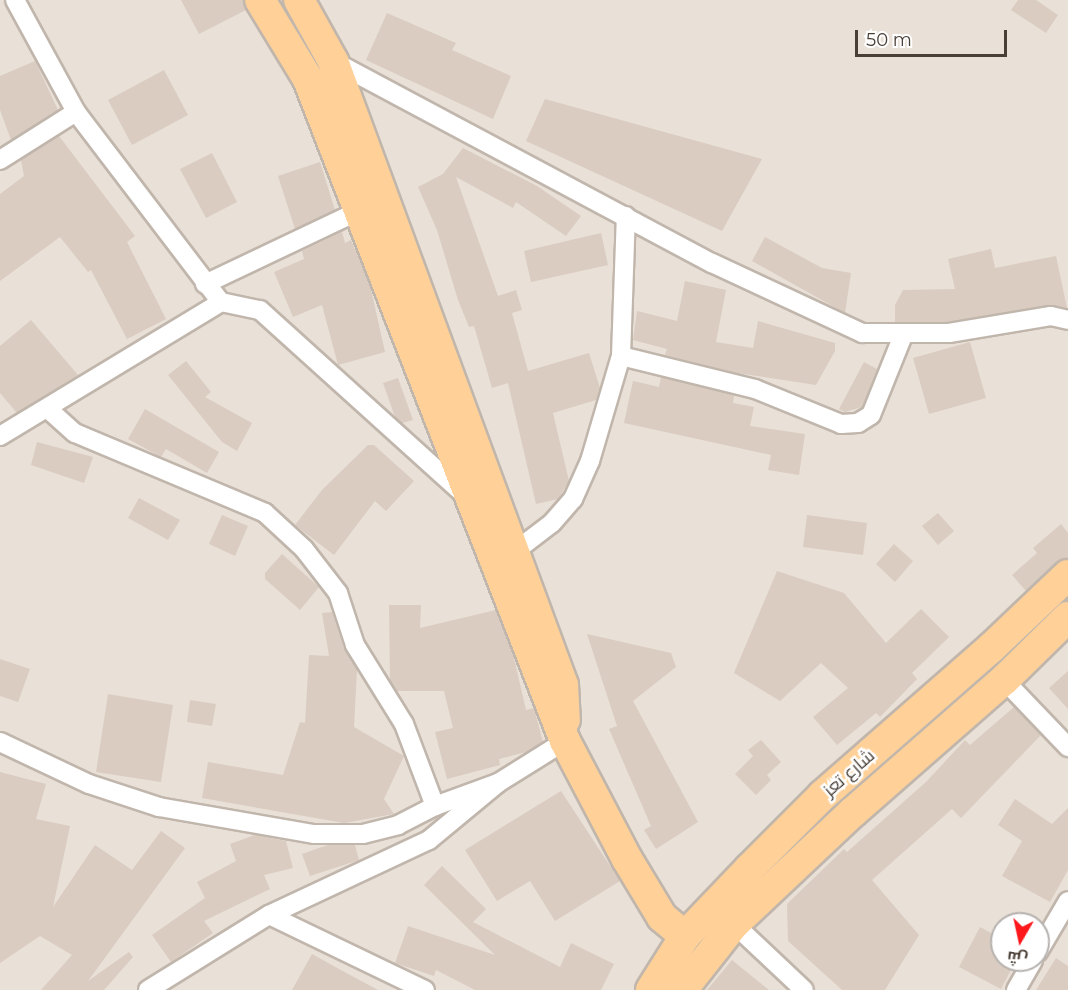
<!DOCTYPE html>
<html>
<head>
<meta charset="utf-8">
<style>
	body { margin:0 }
	#map { position:relative; width:1068px; height:990px; overflow:hidden; background:#f5efe9; font-family:Montserrat,Cairo,sans-serif }
	div>[style] { position:absolute }
	.residential>* { inset:0; background:#e9e0d7 }
	.building>* { inset:0; background:#daccc1 }
	.roads { filter:drop-shadow(2px 0 #c1b6ac) drop-shadow(-2px 0 #c1b6ac) drop-shadow(0 2px #c1b6ac) drop-shadow(0 -2px #c1b6ac) }
	.street>* { height:18px; margin:-9px; padding:0 9px; transform-origin:9px; border-radius:9px; background:#fff }
	.primary>* { height:30px; margin:-15px; padding:0 15px; transform-origin:15px; border-radius:15px; background:#ffd198 }
	span { translate:-50% -50%; white-space:nowrap; text-align:center; line-height:1.15; -webkit-text-stroke:5px #fff; paint-order:stroke }
	.street-label { font-size:18px; color:#493f37 }
	.north { position:absolute; left:990px; top:912px; width:60px; height:60px; box-sizing:border-box; background:#fff; border:2px solid #b6b2af; border-radius:50%; rotate:189deg; font-size:16px; font-weight:700; line-height:24px; text-align:center; color:#493f37 }
	.north::after { content:''; display:block; margin:auto; width:21px; height:27px; background:#fd181c; clip-path:polygon(50% 0,100% 100%,50% 72%,0 100%) }
	.scale { position:absolute; left:855px; top:30px; width:152px; height:27px; box-sizing:border-box; border:3px solid #493f37; border-top:0; padding-left:8px; font-size:18px; line-height:21px; white-space:nowrap; color:#493f37; -webkit-text-stroke:4px #fff; paint-order:stroke }
</style>
</head>
<body>
<div id="map">
	<div class="residential">
		<div style="clip-path:polygon(evenodd,0 0,1068px 0,1068px 990px,0 990px,0 0,1002px 924px,1038px 924px,1038px 960px,1002px 960px,1002px 924px)"></div>
	</div>
	<div class="building">
		<div style="clip-path:polygon(181px 0,243px 0,246px 10px,199px 34px)"></div>
		<div style="clip-path:polygon(1018px 0,1036px 0,1058px 15px,1046px 33px,1011px 10px)"></div>
		<div style="clip-path:polygon(387px 13px,456px 43px,452px 50px,511px 76px,493px 119px,366px 60px)"></div>
		<div style="clip-path:polygon(35px 61px,58px 110px,11px 140px,0 110px,0 76px)"></div>
		<div style="clip-path:polygon(164px 70px,188px 115px,132px 145px,108px 100px)"></div>
		<div style="clip-path:polygon(545px 99px,762px 159px,722px 231px,526px 141px)"></div>
		<div style="clip-path:polygon(59px 136px,135px 236px,127px 242px,166px 319px,127px 339px,91px 270px,88px 272px,60px 237px,0 281px,0 194px,24px 176px,21px 160px)"></div>
		<div style="clip-path:polygon(463px 148px,537px 186px,581px 216px,566px 236px,516px 202px,513px 208px,456px 177px,498px 296px,516px 290px,522px 310px,512px 313px,528px 371px,589px 353px,600px 388px,596px 400px,553px 413px,569px 481px,558px 499px,536px 504px,508px 383px,492px 388px,474px 326px,469px 327px,458px 300px,437px 230px,418px 187px,443px 174px)"></div>
		<div style="clip-path:polygon(212px 153px,237px 202px,206px 218px,180px 169px)"></div>
		<div style="clip-path:polygon(320px 162px,335px 210px,295px 229px,278px 176px)"></div>
		<div style="clip-path:polygon(342px 232px,345px 243px,351px 240px,370px 285px,385px 352px,338px 365px,322px 305px,293px 317px,274px 272px,304px 259px,302px 251px)"></div>
		<div style="clip-path:polygon(601px 233px,608px 265px,531px 282px,524px 251px)"></div>
		<div style="clip-path:polygon(765px 237px,822px 268px,851px 273px,845px 313px,752px 261px)"></div>
		<div style="clip-path:polygon(991px 249px,995px 268px,1056px 256px,1067px 308px,1049px 305px,948px 322px,895px 322px,895px 305px,903px 290px,955px 289px,948px 259px)"></div>
		<div style="clip-path:polygon(685px 281px,726px 290px,716px 342px,753px 348px,758px 321px,835px 343px,835px 351px,816px 385px,737px 373px,665px 355px,667px 349px,633px 340px,637px 311px,677px 321px)"></div>
		<div style="clip-path:polygon(31px 320px,78px 375px,17px 413px,0 393px,0 346px)"></div>
		<div style="clip-path:polygon(970px 342px,986px 398px,929px 414px,913px 358px)"></div>
		<div style="clip-path:polygon(186px 361px,211px 392px,205px 397px,252px 423px,237px 451px,222px 442px,168px 375px)"></div>
		<div style="clip-path:polygon(864px 362px,877px 369px,862px 407px,845px 412px,839px 409px)"></div>
		<div style="clip-path:polygon(661px 377px,734px 395px,733px 403px,754px 407px,750px 426px,805px 434px,799px 475px,768px 470px,771px 455px,624px 423px,633px 381px,659px 387px)"></div>
		<div style="clip-path:polygon(398px 378px,413px 420px,402px 423px,395px 417px,383px 383px)"></div>
		<div style="clip-path:polygon(145px 409px,219px 452px,207px 473px,166px 449px,161px 457px,128px 439px)"></div>
		<div style="clip-path:polygon(37px 442px,93px 457px,84px 483px,31px 465px)"></div>
		<div style="clip-path:polygon(368px 445px,374px 445px,414px 481px,386px 511px,375px 501px,334px 555px,295px 525px,322px 490px)"></div>
		<div style="clip-path:polygon(139px 498px,180px 520px,168px 540px,128px 518px)"></div>
		<div style="clip-path:polygon(938px 513px,954px 531px,938px 545px,922px 526px)"></div>
		<div style="clip-path:polygon(222px 515px,248px 526px,235px 556px,209px 544px)"></div>
		<div style="clip-path:polygon(807px 515px,867px 523px,863px 555px,803px 547px)"></div>
		<div style="clip-path:polygon(1061px 524px,1068px 533px,1068px 558px,1056px 562px,1026px 591px,1012px 575px,1037px 553px,1033px 548px)"></div>
		<div style="clip-path:polygon(894px 544px,913px 561px,895px 582px,876px 564px)"></div>
		<div style="clip-path:polygon(282px 554px,319px 587px,300px 610px,265px 579px,265px 573px)"></div>
		<div style="clip-path:polygon(777px 571px,844px 593px,886px 643px,921px 609px,949px 637px,912px 673px,917px 679px,880px 717px,876px 713px,837px 745px,813px 717px,848px 688px,821px 663px,780px 701px,734px 673px)"></div>
		<div style="clip-path:polygon(389px 605px,421px 605px,420px 628px,496px 610px,514px 658px,526px 710px,534px 708px,543px 742px,526px 752px,499px 759px,500px 765px,447px 779px,435px 732px,453px 728px,444px 691px,397px 691px,390px 680px)"></div>
		<div style="clip-path:polygon(332px 612px,344px 649px,357px 670px,354px 727px,404px 756px,384px 799px,394px 814px,344px 823px,202px 798px,208px 762px,283px 775px,300px 722px,305px 723px,309px 655px,329px 656px,322px 613px)"></div>
		<div style="clip-path:polygon(587px 634px,671px 653px,676px 667px,633px 701px,698px 822px,656px 849px,644px 830px,651px 826px,609px 729px,617px 726px)"></div>
		<div style="clip-path:polygon(0 659px,30px 669px,18px 702px,0 696px)"></div>
		<div style="clip-path:polygon(1068px 671px,1068px 709px,1049px 688px)"></div>
		<div style="clip-path:polygon(108px 694px,173px 705px,161px 782px,96px 772px)"></div>
		<div style="clip-path:polygon(190px 700px,216px 704px,212px 726px,187px 722px)"></div>
		<div style="clip-path:polygon(1014px 707px,1041px 735px,961px 818px,952px 809px,872px 880px,919px 935px,885px 990px,842px 990px,788px 941px,787px 904px,844px 849px,847px 852px,926px 782px,965px 740px,970px 745px)"></div>
		<div style="clip-path:polygon(761px 740px,781px 762px,767px 775px,771px 780px,756px 795px,735px 774px,753px 756px,748px 750px)"></div>
		<div style="clip-path:polygon(0 772px,46px 784px,36px 819px,70px 826px,53px 907px,95px 845px,132px 870px,161px 831px,185px 848px,88px 981px,129px 952px,133px 957px,104px 990px,41px 990px,72px 955px,40px 936px,0 963px)"></div>
		<div style="clip-path:polygon(561px 791px,620px 881px,555px 921px,530px 881px,497px 901px,465px 850px)"></div>
		<div style="clip-path:polygon(1015px 799px,1052px 824px,1068px 808px,1068px 870px,1050px 902px,1002px 876px,1022px 841px,998px 825px)"></div>
		<div style="clip-path:polygon(255px 835px,286px 841px,293px 868px,264px 875px,270px 889px,204px 921px,213px 933px,171px 962px,152px 935px,205px 898px,197px 882px,236px 861px,230px 844px)"></div>
		<div style="clip-path:polygon(328px 845px,355px 845px,359px 860px,310px 876px,302px 854px)"></div>
		<div style="clip-path:polygon(442px 866px,486px 909px,473px 922px,560px 967px,571px 943px,614px 964px,601px 990px,475px 990px,436px 970px,434px 976px,395px 963px,408px 926px,495px 955px,424px 885px)"></div>
		<div style="clip-path:polygon(980px 927px,1002px 939px,1002px 960px,1016px 960px,1001px 989px,959px 967px)"></div>
		<div style="clip-path:polygon(312px 954px,339px 969px,378px 990px,292px 990px)"></div>
		<div style="clip-path:polygon(1056px 958px,1068px 966px,1068px 990px,1036px 990px)"></div>
		<div style="clip-path:polygon(732px 960px,769px 990px,707px 990px)"></div>
	</div>
	<div class="roads">
		<div class="street">
			<div style="left:15px;top:0;width:128px;rotate:61.4deg"></div>
			<div style="left:76px;top:112px;width:239px;rotate:52.7deg"></div>
			<div style="left:221px;top:302px;width:40px;rotate:12deg"></div>
			<div style="left:260px;top:310px;width:279px;rotate:42.1deg"></div>
			<div style="left:333px;top:61px;width:429px;rotate:28.1deg"></div>
			<div style="left:712px;top:263px;width:166px;rotate:25deg"></div>
			<div style="left:862px;top:333px;width:87px"></div>
			<div style="left:949px;top:333px;width:103px;rotate:-9.5deg"></div>
			<div style="left:1051px;top:316px;width:17px;rotate:13deg"></div>
			<div style="left:0;top:160px;width:90px;rotate:-32.3deg"></div>
			<div style="left:205px;top:284px;width:170px;rotate:-25.4deg"></div>
			<div style="left:621px;top:356px;width:138px;rotate:13.8deg"></div>
			<div style="left:755px;top:389px;width:93px;rotate:22.1deg"></div>
			<div style="left:841px;top:424px;width:17px;rotate:-3deg"></div>
			<div style="left:858px;top:423px;width:15px;rotate:-32deg"></div>
			<div style="left:871px;top:415px;width:88px;rotate:-68.1deg"></div>
			<div style="left:48px;top:409px;width:36px;rotate:42deg"></div>
			<div style="left:75px;top:433px;width:206px;rotate:22.8deg"></div>
			<div style="left:265px;top:513px;width:53px;rotate:42.7deg"></div>
			<div style="left:304px;top:549px;width:56px;rotate:52.3deg"></div>
			<div style="left:338px;top:593px;width:55px;rotate:71.9deg"></div>
			<div style="left:355px;top:645px;width:93px;rotate:58.2deg"></div>
			<div style="left:404px;top:724px;width:88px;rotate:69.3deg"></div>
			<div style="left:0;top:436px;width:258px;rotate:-31.2deg"></div>
			<div style="left:514px;top:552px;width:48px;rotate:-37.3deg"></div>
			<div style="left:552px;top:523px;width:32px;rotate:-49deg"></div>
			<div style="left:573px;top:499px;width:42px;rotate:-65.9deg"></div>
			<div style="left:590px;top:461px;width:109px;rotate:-73.6deg"></div>
			<div style="left:621px;top:356px;width:140px;rotate:-88deg"></div>
			<div style="left:1004px;top:680px;width:93px;rotate:46.3deg"></div>
			<div style="left:0;top:742px;width:98px;rotate:25.3deg"></div>
			<div style="left:89px;top:784px;width:74px;rotate:18.2deg"></div>
			<div style="left:159px;top:807px;width:157px;rotate:9.9deg"></div>
			<div style="left:314px;top:834px;width:49px"></div>
			<div style="left:363px;top:834px;width:36px;rotate:-14deg"></div>
			<div style="left:398px;top:825px;width:42px;rotate:-27.2deg"></div>
			<div style="left:435px;top:806px;width:67px;rotate:-20.1deg"></div>
			<div style="left:269px;top:915px;width:173px;rotate:25.7deg"></div>
			<div style="left:734px;top:924px;width:96px;rotate:43.3deg"></div>
			<div style="left:1038px;top:952px;width:59px;rotate:-59.5deg"></div>
			<div style="left:148px;top:990px;width:142px;rotate:-31.8deg"></div>
			<div style="left:269px;top:915px;width:177px;rotate:-25.1deg"></div>
			<div style="left:429px;top:840px;width:89px;rotate:-39.6deg"></div>
			<div style="left:498px;top:783px;width:79px;rotate:-32.1deg"></div>
			<div style="left:1016px;top:990px;width:34px;rotate:-60deg"></div>
		</div>
		<div class="primary">
			<div style="left:260px;top:0;width:92px;rotate:58.7deg"></div>
			<div style="left:308px;top:79px;width:710px;rotate:68.78deg"></div>
			<div style="left:565px;top:741px;width:133px;rotate:62.3deg"></div>
			<div style="left:627px;top:859px;width:68px;rotate:58.9deg"></div>
			<div style="left:662px;top:917px;width:30px;rotate:40deg"></div>
			<div style="left:299px;top:0;width:70px;rotate:60.9deg"></div>
			<div style="left:333px;top:61px;width:665px;rotate:69.77deg"></div>
			<div style="left:563px;top:685px;width:35px;rotate:87deg"></div>
			<div style="left:651px;top:990px;width:64px;rotate:-57.8deg"></div>
			<div style="left:685px;top:936px;width:93px;rotate:-46.3deg"></div>
			<div style="left:749px;top:869px;width:105px;rotate:-45deg"></div>
			<div style="left:823px;top:795px;width:223px;rotate:-41.2deg"></div>
			<div style="left:991px;top:648px;width:106px;rotate:-43.5deg"></div>
			<div style="left:682px;top:990px;width:84px;rotate:-51.8deg"></div>
			<div style="left:734px;top:924px;width:163px;rotate:-43.3deg"></div>
			<div style="left:853px;top:812px;width:201px;rotate:-41.2deg"></div>
			<div style="left:1004px;top:680px;width:90px;rotate:-44.5deg"></div>
		</div>
	</div>
	<div class="street-label">
		<span style="left:849px;top:773px;rotate:-41deg">شارع تعز</span>
	</div>
	<div class="north">ش</div>
	<div class="scale">50 m</div>
</div>
</body>
</html>
